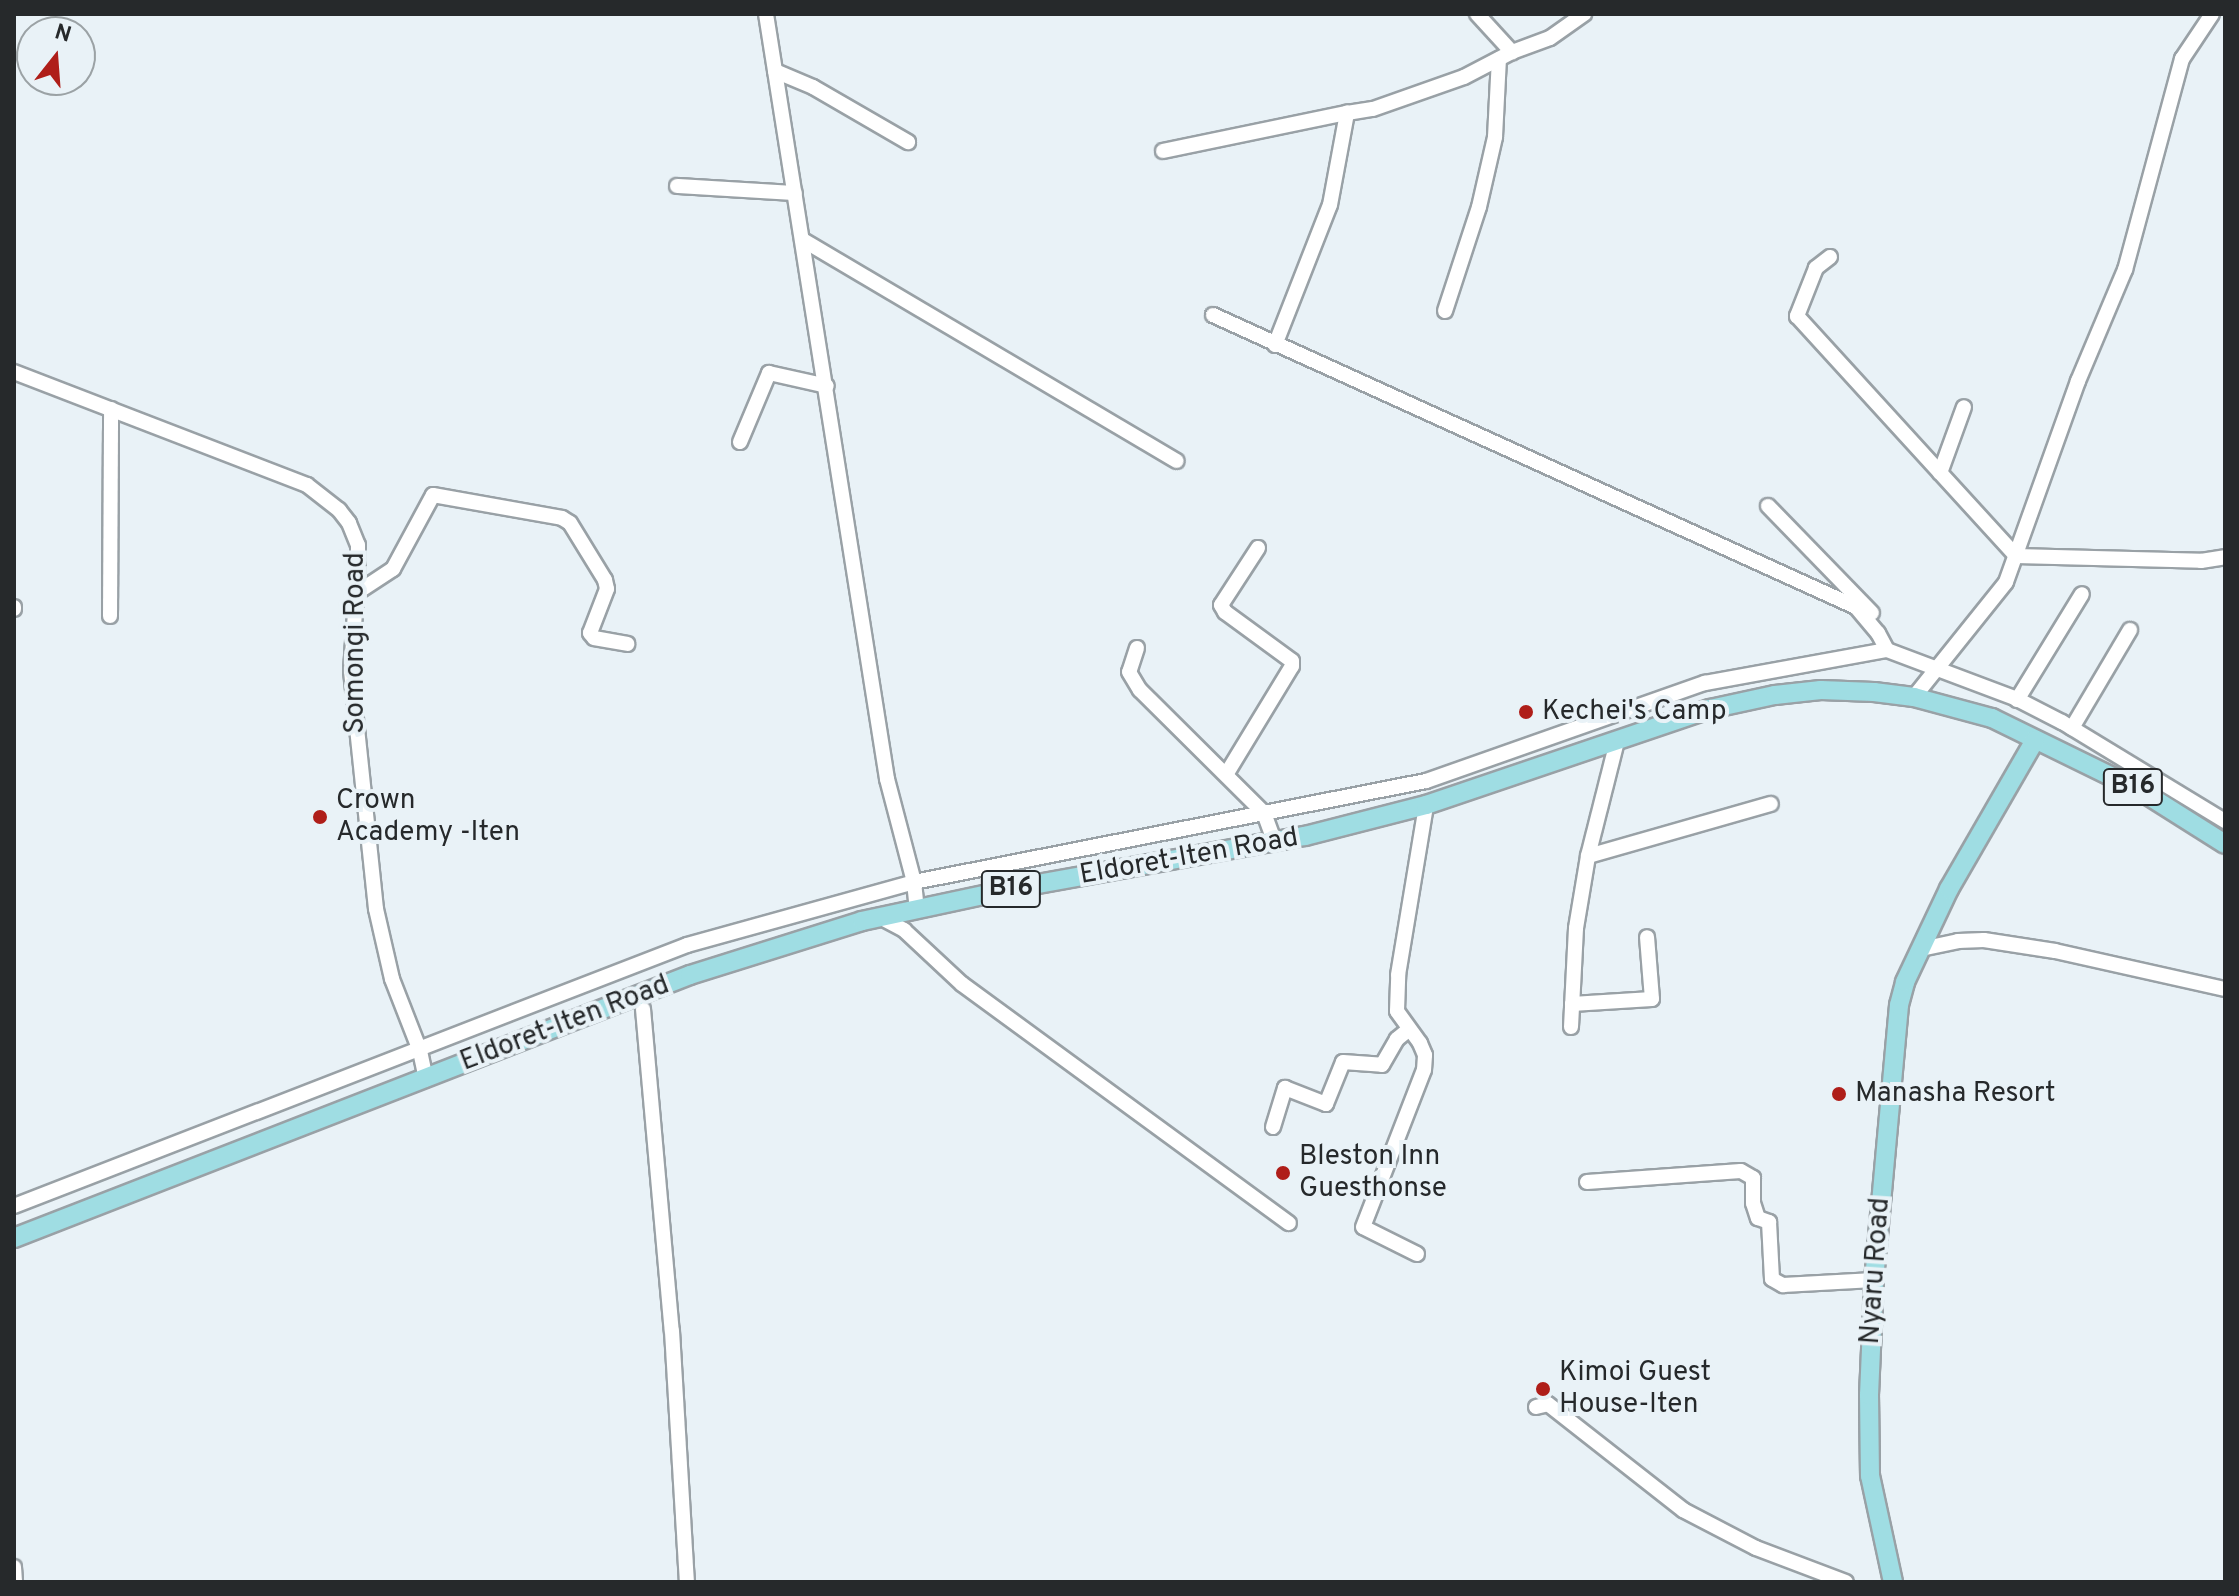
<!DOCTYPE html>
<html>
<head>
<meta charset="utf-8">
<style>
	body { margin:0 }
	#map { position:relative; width:2239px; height:1596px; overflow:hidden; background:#e9f2f7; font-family:Overpass,sans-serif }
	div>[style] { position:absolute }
	.roads { filter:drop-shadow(2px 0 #99a1a6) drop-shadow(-2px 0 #99a1a6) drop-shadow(0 2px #99a1a6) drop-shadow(0 -2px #99a1a6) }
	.minor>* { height:14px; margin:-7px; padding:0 7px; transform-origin:7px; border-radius:7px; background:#fff }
	.major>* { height:18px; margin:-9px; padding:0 9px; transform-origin:9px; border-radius:9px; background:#9fdde3 }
	.dots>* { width:22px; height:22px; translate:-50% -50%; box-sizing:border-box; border:4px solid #e9f2f7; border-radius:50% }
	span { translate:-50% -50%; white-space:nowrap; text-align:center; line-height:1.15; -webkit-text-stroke:8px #e9f2f7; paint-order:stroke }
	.shield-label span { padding:2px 6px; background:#e9f2f7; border:2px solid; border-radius:6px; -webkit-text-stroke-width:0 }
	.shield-label { font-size:26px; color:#26292b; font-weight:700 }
	.street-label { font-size:28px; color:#26292b }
	.poi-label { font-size:28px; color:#26292b }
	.left { translate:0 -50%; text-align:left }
	.frame { position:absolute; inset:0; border:16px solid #26292b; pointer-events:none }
	.north { position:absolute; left:16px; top:16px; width:80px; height:80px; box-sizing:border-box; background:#e9f2f7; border:2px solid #9ba2a5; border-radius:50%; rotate:17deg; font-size:22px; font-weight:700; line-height:32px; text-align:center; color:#26292b }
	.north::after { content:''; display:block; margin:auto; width:28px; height:36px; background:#af1e19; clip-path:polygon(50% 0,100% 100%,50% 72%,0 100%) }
</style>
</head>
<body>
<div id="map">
	<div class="roads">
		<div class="minor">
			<div style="left:766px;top:14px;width:775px;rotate:81.01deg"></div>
			<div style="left:887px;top:779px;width:106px;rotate:75.3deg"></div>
			<div style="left:914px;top:882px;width:27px;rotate:84deg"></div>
			<div style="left:1477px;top:14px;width:52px;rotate:47.4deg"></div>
			<div style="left:775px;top:71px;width:41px;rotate:22.8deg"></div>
			<div style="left:813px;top:87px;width:110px;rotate:30.1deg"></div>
			<div style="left:1163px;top:151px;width:188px;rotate:-11.7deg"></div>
			<div style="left:677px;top:186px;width:118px;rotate:3.4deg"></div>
			<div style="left:803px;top:240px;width:434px;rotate:30.6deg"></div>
			<div style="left:1830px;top:257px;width:18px;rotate:142deg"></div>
			<div style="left:1816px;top:268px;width:52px;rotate:111.6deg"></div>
			<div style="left:1797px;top:316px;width:325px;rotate:47.6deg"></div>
			<div style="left:2016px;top:556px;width:185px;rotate:1.5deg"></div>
			<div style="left:2201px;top:561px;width:24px;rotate:-9deg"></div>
			<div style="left:1445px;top:311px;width:109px;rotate:-71.9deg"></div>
			<div style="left:1479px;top:207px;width:72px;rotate:-77.1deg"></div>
			<div style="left:1495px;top:137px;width:78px;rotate:-87.1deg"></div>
			<div style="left:1213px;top:315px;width:706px;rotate:24.42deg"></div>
			<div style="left:1856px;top:607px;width:34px;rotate:50deg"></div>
			<div style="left:1878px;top:633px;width:19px;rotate:62deg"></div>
			<div style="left:1887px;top:650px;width:137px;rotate:20.6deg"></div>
			<div style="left:2015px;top:698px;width:53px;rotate:27.1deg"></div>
			<div style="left:2062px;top:722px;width:191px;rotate:31.3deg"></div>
			<div style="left:1275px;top:345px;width:150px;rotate:-68.6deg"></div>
			<div style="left:1330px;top:205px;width:94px;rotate:-79.5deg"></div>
			<div style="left:1347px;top:113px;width:26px;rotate:-9deg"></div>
			<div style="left:1373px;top:109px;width:96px;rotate:-19.4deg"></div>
			<div style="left:1464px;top:77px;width:54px;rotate:-27.5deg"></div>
			<div style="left:1512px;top:52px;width:40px;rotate:-20.2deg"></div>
			<div style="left:1550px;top:38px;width:42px;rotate:-35.2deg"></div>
			<div style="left:14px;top:372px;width:314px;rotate:21.1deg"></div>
			<div style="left:307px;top:485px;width:41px;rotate:38deg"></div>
			<div style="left:339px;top:510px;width:16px;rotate:52deg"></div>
			<div style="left:349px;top:523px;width:24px;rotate:68deg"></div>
			<div style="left:358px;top:545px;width:23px;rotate:90deg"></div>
			<div style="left:358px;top:568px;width:103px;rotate:93.9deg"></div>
			<div style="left:351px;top:671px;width:239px;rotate:84deg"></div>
			<div style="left:376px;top:909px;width:72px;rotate:77.1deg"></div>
			<div style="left:392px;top:979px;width:77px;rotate:68.7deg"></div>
			<div style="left:420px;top:1051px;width:29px;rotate:78deg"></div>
			<div style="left:740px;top:442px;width:75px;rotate:-67.2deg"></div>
			<div style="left:769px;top:373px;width:59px;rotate:12.6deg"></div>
			<div style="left:1940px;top:473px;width:70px;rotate:-70deg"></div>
			<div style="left:1768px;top:506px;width:149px;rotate:45.8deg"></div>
			<div style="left:358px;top:592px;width:42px;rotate:-33.3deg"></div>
			<div style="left:393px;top:569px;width:84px;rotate:-61.6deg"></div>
			<div style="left:433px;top:495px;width:131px;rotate:10.1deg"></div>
			<div style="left:562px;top:518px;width:9px;rotate:32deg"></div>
			<div style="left:570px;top:523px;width:67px;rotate:58.4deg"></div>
			<div style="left:605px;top:580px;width:9px;rotate:77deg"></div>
			<div style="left:607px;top:589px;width:47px;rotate:111.1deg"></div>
			<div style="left:590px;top:633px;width:6px;rotate:51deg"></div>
			<div style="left:594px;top:638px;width:34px;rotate:10deg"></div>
			<div style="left:14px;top:607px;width:2px;rotate:90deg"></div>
			<div style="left:110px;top:616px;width:207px;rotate:-89.7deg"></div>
			<div style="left:1137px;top:648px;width:25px;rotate:108deg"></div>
			<div style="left:1129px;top:672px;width:21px;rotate:59deg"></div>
			<div style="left:1140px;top:690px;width:175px;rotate:44.8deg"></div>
			<div style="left:1264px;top:813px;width:30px;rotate:70deg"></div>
			<div style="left:1914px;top:697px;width:147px;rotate:-51.3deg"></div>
			<div style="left:2006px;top:582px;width:214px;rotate:-70.3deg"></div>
			<div style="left:2078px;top:381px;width:121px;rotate:-67.1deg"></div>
			<div style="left:2125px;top:270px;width:219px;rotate:-74.9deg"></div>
			<div style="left:2182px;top:59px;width:54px;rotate:-56.3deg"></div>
			<div style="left:2017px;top:700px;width:124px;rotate:-58.5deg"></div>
			<div style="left:2072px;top:728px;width:114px;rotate:-59.4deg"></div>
			<div style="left:1227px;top:773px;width:125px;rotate:-58.7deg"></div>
			<div style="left:1292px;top:666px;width:5px;rotate:-90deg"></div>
			<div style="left:1292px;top:661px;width:83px;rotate:-143.8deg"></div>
			<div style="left:1225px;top:612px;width:8px;rotate:-120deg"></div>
			<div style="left:1221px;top:605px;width:68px;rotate:-57deg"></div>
			<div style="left:1588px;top:856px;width:190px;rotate:-15.9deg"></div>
			<div style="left:878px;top:916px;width:30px;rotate:28deg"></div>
			<div style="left:904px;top:930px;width:79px;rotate:43deg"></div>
			<div style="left:962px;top:984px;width:405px;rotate:36.2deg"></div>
			<div style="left:1921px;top:949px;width:38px;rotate:-12deg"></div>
			<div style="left:1958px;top:941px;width:26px;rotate:-2deg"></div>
			<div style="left:1984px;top:940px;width:72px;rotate:8.8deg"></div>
			<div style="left:2055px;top:951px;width:174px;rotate:12.6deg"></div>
			<div style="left:1572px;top:1004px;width:80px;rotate:-3.6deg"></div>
			<div style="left:1652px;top:999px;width:62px;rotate:-94.6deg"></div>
			<div style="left:643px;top:1009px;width:323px;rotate:84.9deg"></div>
			<div style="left:672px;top:1331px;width:251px;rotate:86.6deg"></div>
			<div style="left:1571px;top:1027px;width:99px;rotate:-87.1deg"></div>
			<div style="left:1576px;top:928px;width:73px;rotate:-80.5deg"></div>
			<div style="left:1588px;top:856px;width:119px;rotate:-75.8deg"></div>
			<div style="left:1273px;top:1127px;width:41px;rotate:-72.9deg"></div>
			<div style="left:1285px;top:1088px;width:44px;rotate:21.3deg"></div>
			<div style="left:1326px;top:1104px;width:45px;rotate:-68deg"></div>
			<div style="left:1343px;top:1062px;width:39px;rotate:4deg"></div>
			<div style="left:1382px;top:1065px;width:30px;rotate:-60deg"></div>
			<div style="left:1397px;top:1039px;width:14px;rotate:-39deg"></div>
			<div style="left:1587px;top:1182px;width:154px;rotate:-4.1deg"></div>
			<div style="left:1741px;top:1171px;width:14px;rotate:30deg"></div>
			<div style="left:1753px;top:1178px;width:25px;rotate:90deg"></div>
			<div style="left:1753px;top:1203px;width:16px;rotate:72deg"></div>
			<div style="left:1758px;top:1218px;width:12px;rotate:20deg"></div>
			<div style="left:1769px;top:1222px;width:57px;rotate:87deg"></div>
			<div style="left:1772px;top:1279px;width:13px;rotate:29deg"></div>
			<div style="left:1783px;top:1285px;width:91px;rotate:-3.1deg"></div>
			<div style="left:14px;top:1206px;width:722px;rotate:-21.2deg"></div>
			<div style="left:687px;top:945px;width:236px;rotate:-15.5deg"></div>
			<div style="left:914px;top:882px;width:522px;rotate:-11.16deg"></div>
			<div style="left:1426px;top:781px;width:296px;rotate:-19.4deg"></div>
			<div style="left:1705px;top:683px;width:185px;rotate:-10.3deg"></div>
			<div style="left:1417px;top:1254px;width:60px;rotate:-153.4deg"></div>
			<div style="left:1363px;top:1227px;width:168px;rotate:-68.8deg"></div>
			<div style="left:1424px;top:1070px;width:15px;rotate:-86deg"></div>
			<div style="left:1425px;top:1055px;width:13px;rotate:-113deg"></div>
			<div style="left:1420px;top:1043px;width:39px;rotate:-126deg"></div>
			<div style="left:1397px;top:1011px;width:36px;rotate:-88deg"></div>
			<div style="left:1398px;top:975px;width:172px;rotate:-80.6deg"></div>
			<div style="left:1536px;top:1407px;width:12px;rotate:-14deg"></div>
			<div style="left:1548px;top:1404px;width:172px;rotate:38.1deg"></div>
			<div style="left:1683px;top:1510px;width:82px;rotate:27.5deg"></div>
			<div style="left:1756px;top:1548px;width:96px;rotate:20.7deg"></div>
			<div style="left:14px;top:1567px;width:15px;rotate:86deg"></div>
		</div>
		<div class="major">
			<div style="left:14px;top:1238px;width:725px;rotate:-21.26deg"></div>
			<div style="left:690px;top:975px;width:180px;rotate:-17.4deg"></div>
			<div style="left:862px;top:921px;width:163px;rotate:-12.1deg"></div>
			<div style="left:1021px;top:887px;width:289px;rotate:-10.2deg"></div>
			<div style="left:1305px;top:836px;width:125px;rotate:-14.4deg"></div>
			<div style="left:1426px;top:805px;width:300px;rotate:-18.7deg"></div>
			<div style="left:1710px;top:709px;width:66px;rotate:-12.2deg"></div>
			<div style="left:1775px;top:695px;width:46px;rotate:-6.2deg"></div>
			<div style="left:1821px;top:690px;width:53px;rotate:2.2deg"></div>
			<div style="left:1874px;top:692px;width:40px;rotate:7.1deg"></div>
			<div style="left:1914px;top:697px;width:81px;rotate:15.1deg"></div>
			<div style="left:1992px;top:718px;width:166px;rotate:26.1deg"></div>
			<div style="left:2141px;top:791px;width:99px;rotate:32.2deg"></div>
			<div style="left:1893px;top:1582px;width:108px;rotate:-102.2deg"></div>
			<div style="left:1870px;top:1476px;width:81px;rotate:-90.7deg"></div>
			<div style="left:1869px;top:1395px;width:115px;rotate:-87.5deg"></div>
			<div style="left:1874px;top:1280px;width:276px;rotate:-84.8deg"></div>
			<div style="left:1899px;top:1005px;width:24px;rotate:-75deg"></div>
			<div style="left:1905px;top:982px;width:103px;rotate:-64.7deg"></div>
			<div style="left:1949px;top:889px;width:172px;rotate:-60deg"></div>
		</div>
	</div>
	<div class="dots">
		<div style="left:1526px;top:712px;background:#af1e19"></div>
		<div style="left:320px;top:817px;background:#af1e19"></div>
		<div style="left:1839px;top:1094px;background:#af1e19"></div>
		<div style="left:1283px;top:1173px;background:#af1e19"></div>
		<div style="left:1543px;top:1389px;background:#af1e19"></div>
	</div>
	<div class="shield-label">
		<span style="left:2133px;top:787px">B16</span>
		<span style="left:1011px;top:889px">B16</span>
	</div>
	<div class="street-label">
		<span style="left:356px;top:643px;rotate:-90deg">Somongi Road</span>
		<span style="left:1189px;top:857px;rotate:-10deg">Eldoret-Iten Road</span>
		<span style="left:565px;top:1024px;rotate:-21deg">Eldoret-Iten Road</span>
		<span style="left:1876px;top:1271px;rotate:-86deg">Nyaru Road</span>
	</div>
	<div class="poi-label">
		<span class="left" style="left:1542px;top:712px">Kechei's Camp</span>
		<span class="left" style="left:336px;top:817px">Crown<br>Academy -Iten</span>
		<span class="left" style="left:1855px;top:1094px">Manasha Resort</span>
		<span class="left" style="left:1299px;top:1173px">Bleston Inn<br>Guesthonse</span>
		<span class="left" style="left:1559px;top:1389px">Kimoi Guest<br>House-Iten</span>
	</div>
	<div class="frame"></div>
	<div class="north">N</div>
</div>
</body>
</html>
